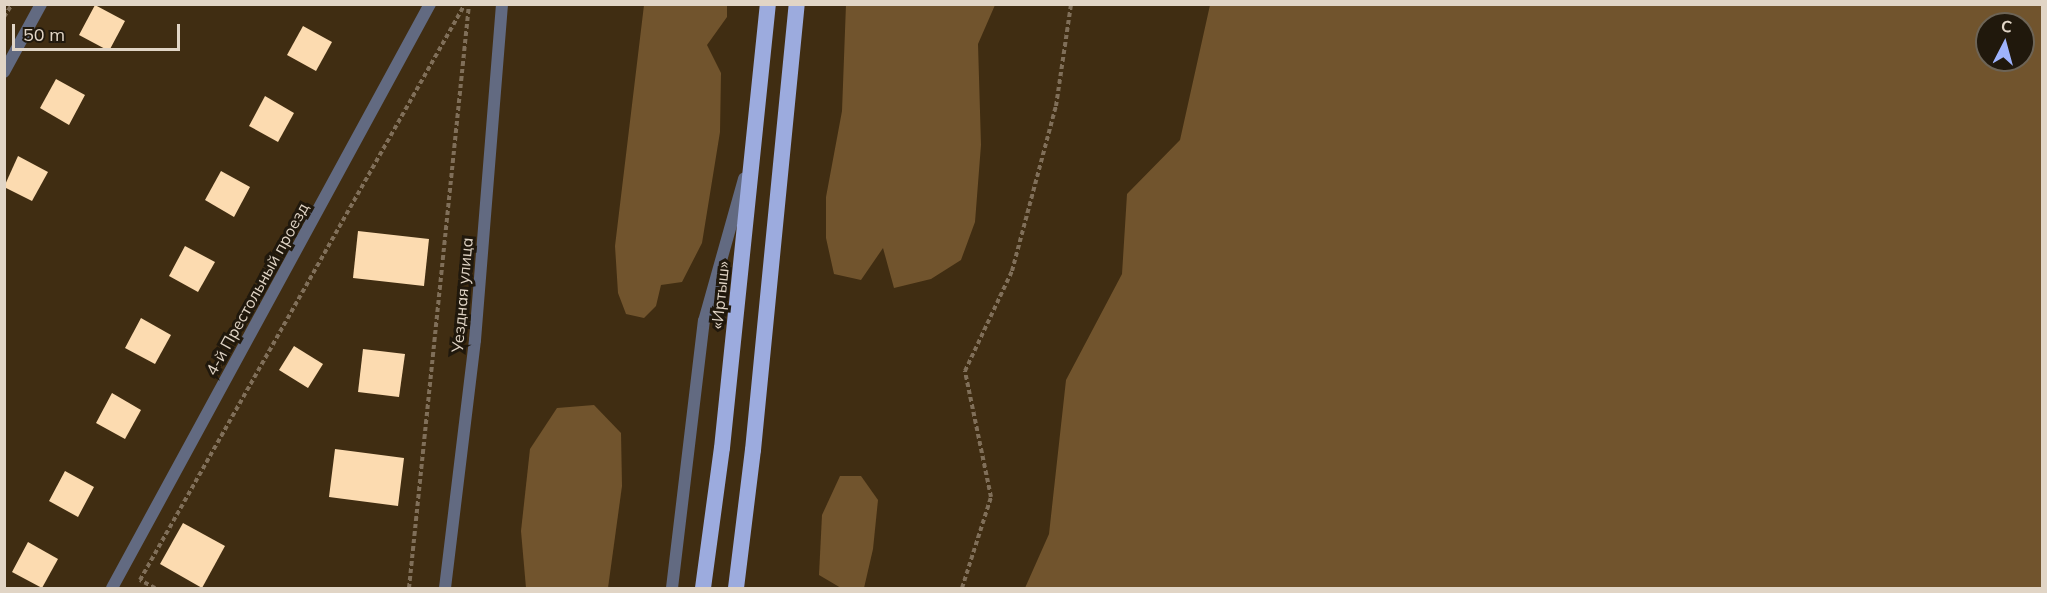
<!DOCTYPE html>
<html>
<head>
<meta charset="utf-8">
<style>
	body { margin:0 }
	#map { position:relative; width:2047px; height:593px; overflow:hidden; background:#402d12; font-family:Mulish,sans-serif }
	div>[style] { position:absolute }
	.green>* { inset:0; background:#71542d }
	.building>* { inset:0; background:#fcdbb0 }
	.path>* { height:4px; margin-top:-2px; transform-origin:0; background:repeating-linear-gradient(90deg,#806f59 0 4.5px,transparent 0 7.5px) }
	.minor>* { height:12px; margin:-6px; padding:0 6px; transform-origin:6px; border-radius:6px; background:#626a81 }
	.tertiary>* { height:12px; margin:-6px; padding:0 6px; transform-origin:6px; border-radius:6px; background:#626a81 }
	.trunk>* { height:16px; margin:-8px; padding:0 8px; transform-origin:8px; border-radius:8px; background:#9cabde }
	span { translate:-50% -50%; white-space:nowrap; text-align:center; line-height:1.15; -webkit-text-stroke:6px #20180c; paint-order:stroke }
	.street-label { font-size:16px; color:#e1d5c6 }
	.frame { position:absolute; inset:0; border:6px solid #e1d5c6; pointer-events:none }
	.north { position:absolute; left:1975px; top:12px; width:60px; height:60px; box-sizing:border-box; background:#20180c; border:2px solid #6d6456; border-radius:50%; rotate:6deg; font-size:16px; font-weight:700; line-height:24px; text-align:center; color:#e1d5c6 }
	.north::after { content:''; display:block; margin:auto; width:21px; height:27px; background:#9eb3fd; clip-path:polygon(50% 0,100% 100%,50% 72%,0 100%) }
	.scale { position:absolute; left:12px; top:24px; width:168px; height:27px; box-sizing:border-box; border:3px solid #e1d5c6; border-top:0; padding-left:8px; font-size:18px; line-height:21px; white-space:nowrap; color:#e1d5c6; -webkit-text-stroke:4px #20180c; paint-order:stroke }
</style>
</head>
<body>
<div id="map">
	<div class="green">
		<div style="clip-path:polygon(846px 4px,995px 5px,978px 44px,981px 145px,975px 222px,961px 260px,931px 279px,894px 288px,883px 248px,861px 280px,834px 274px,826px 238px,826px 197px,842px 111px)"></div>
		<div style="clip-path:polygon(644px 5px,727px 5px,727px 17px,707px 45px,721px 73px,720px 132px,702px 243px,682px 282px,661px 285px,656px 306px,644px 318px,626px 314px,618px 293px,615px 246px)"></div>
		<div style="clip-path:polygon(evenodd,1210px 5px,2042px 5px,2042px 588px,1025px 588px,1049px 534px,1066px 380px,1122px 274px,1127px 194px,1180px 140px,1210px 5px,1987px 24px,2023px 24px,2023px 60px,1987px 60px,1987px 24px)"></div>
		<div style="clip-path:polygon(594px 405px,621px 433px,622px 486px,608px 588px,526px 588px,521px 531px,530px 449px,557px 408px)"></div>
		<div style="clip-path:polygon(840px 476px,861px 476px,878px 500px,873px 549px,864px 588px,841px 588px,819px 575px,822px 515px)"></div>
	</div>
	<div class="building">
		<div style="clip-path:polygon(95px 5px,125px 21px,109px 51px,79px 35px)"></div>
		<div style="clip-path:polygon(303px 26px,332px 42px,316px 71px,287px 55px)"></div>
		<div style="clip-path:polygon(56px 79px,85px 95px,69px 125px,40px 108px)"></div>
		<div style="clip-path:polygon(265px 96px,294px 113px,278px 142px,249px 126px)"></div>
		<div style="clip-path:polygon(18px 156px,48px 172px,32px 201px,4px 187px)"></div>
		<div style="clip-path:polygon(221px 171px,250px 187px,234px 217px,205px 200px)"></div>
		<div style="clip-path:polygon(358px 231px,429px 239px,424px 286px,353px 278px)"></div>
		<div style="clip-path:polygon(185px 246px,215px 262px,198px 292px,169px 276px)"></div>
		<div style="clip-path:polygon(141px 318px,171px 335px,155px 364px,125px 348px)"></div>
		<div style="clip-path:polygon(294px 346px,323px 364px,308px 388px,279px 370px)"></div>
		<div style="clip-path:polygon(363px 349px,405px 354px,399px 397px,358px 392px)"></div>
		<div style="clip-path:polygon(112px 393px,141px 410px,125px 439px,96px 423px)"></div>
		<div style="clip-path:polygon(335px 449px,404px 458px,398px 506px,329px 497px)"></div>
		<div style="clip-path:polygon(65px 471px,94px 487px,78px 517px,49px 501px)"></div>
		<div style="clip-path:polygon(183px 523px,225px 546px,202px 588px,160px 564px)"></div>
		<div style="clip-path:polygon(28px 542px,58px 559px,42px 588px,12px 572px)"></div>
	</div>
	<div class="path">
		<div style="left:4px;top:17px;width:15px;rotate:-58deg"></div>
		<div style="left:155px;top:588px;width:17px;rotate:-152deg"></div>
		<div style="left:140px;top:580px;width:661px;rotate:-60.57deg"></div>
		<div style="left:409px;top:588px;width:587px;rotate:-84.13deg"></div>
		<div style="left:962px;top:588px;width:96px;rotate:-72.3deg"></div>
		<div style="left:991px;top:497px;width:129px;rotate:-101.7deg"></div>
		<div style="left:965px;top:371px;width:110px;rotate:-64.8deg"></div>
		<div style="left:1012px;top:271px;width:171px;rotate:-75.1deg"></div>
		<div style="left:1056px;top:106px;width:103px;rotate:-81.6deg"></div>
	</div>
	<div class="minor">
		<div style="left:4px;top:72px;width:77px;rotate:-61.4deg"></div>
		<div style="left:112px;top:588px;width:665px;rotate:-61.43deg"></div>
	</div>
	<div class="tertiary">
		<div style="left:445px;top:588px;width:250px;rotate:-83.1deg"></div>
		<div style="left:475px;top:340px;width:337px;rotate:-85.4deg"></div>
		<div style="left:672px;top:588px;width:269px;rotate:-83.2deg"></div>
		<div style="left:704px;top:321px;width:148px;rotate:-74.3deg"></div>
	</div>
	<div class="trunk">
		<div style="left:703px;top:588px;width:141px;rotate:-82.3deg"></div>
		<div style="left:722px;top:448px;width:446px;rotate:-84.1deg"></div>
		<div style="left:736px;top:588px;width:139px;rotate:-83deg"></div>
		<div style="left:753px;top:450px;width:448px;rotate:-84.4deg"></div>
	</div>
	<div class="street-label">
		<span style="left:257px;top:289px;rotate:-61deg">4-й Престольный проезд</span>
		<span style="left:462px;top:295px;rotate:-85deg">Уездная улица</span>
		<span style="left:720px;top:295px;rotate:-84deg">«Иртыш»</span>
	</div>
	<div class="frame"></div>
	<div class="north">С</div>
	<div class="scale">50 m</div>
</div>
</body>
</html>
